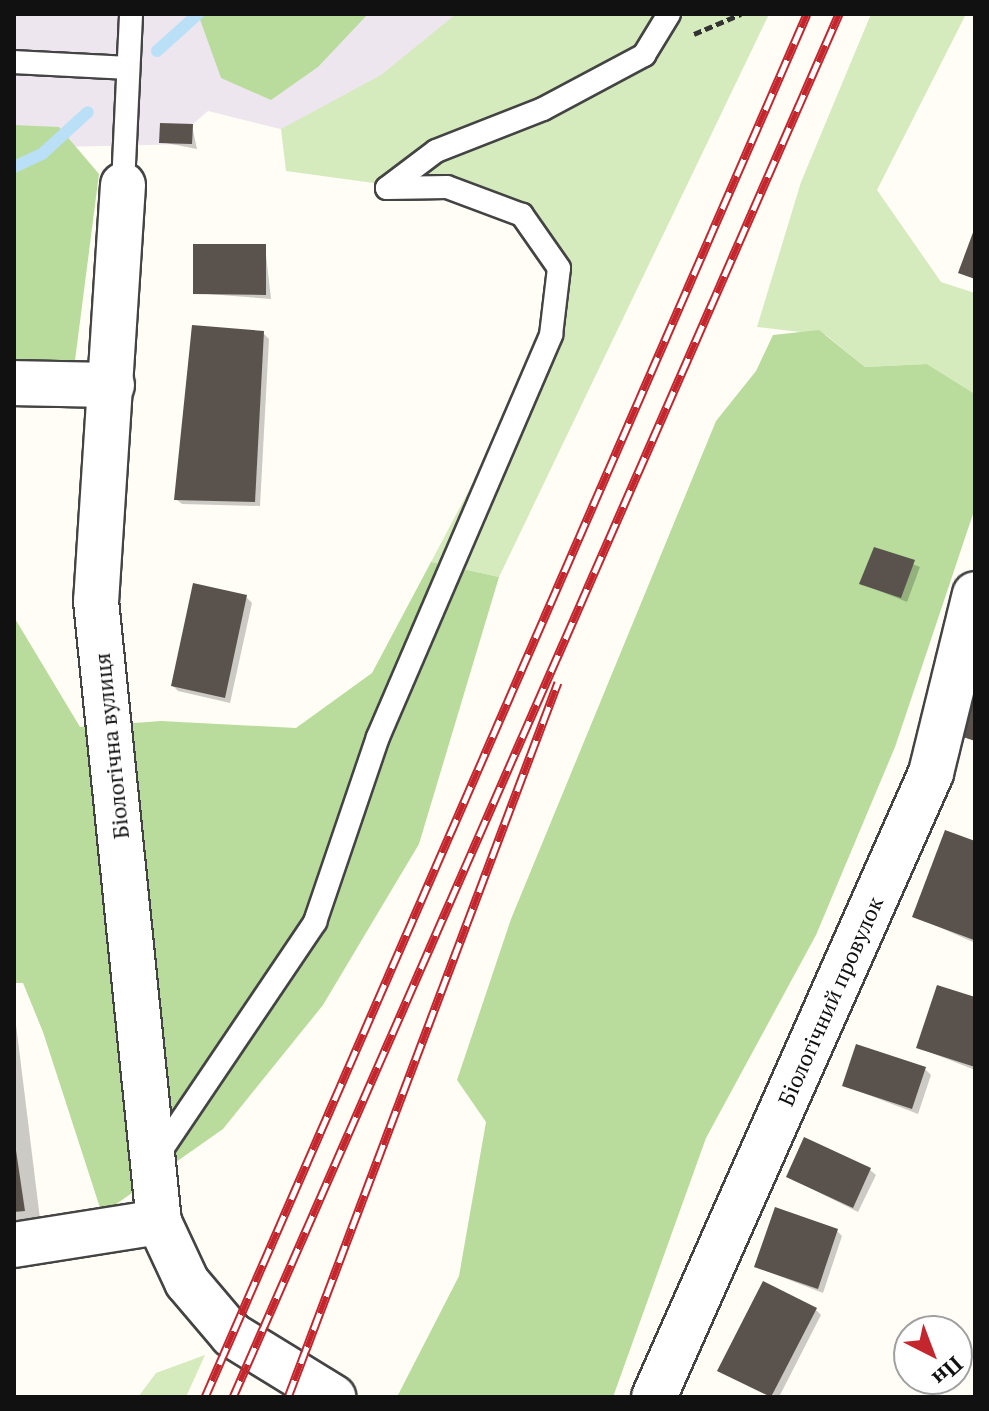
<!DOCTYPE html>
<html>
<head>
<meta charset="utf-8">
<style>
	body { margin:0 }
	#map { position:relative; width:989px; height:1411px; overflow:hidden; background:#fffdf5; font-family:"PT Serif",serif }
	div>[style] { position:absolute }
	.industrial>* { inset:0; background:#eee6ef }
	.green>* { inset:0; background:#d5ebbd }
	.forest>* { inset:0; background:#b9dc9c }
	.shadow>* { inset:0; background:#0003 }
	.stream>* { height:12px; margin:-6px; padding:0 6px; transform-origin:6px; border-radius:6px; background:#b9e0f7 }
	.building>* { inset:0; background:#5a524d }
	.path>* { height:5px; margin-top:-2.5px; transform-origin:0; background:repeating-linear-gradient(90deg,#333 0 8px,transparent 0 12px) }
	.roads { filter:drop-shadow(2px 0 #444) drop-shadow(-2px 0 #444) drop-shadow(0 2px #444) drop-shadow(0 -2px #444) }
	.service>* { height:22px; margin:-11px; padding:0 11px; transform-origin:11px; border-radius:11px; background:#fff }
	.minor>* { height:44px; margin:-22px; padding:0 22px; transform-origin:22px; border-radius:22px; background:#fff }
	.rail>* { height:9px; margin-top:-4.5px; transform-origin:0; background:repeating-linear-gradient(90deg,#fff 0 18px,#c4262e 0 36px); box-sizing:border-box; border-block:2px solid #c4262e }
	span { translate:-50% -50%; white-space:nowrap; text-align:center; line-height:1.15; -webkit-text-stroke:8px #fff; paint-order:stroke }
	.street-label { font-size:22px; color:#111 }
	.frame { position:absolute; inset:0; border:16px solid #111; pointer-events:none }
	.north { position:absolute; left:893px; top:1315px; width:80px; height:80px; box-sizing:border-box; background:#fff; border:2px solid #a0a0a0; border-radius:50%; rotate:138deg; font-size:22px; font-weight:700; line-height:32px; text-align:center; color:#111 }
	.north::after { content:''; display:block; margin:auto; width:28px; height:36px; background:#c4262e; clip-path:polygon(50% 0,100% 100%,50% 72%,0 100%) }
</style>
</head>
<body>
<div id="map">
	<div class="industrial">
		<div style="clip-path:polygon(14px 14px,640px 14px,385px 155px,208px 111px,193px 124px,192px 144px,14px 148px)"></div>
	</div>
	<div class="green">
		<div style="clip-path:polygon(456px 14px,769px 14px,499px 577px,431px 562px,551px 335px,558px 268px,522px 215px,476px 197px,286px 171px,281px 129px,381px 75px)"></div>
		<div style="clip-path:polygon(871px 14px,966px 14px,877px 190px,941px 282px,975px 293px,975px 394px,927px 364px,865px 367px,826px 335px,757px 327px,801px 182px)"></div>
		<div style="clip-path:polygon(205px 1355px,186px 1397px,138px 1397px,156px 1373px)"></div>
	</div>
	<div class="forest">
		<div style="clip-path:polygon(198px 14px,368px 14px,318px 67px,271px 100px,221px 78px)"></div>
		<div style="clip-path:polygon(14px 125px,59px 127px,99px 174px,74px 368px,14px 372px)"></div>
		<div style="clip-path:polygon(819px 330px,865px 367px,927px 364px,975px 394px,975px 508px,895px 747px,816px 935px,706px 1138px,613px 1397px,397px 1397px,459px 1276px,486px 1122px,457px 1080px,511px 919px,716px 421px,756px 371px,773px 335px)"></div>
		<div style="clip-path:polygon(431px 562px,499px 577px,419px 844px,323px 1005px,223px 1129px,102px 1214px,43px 1032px,23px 983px,14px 983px,14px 617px,80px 727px,161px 721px,296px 728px,372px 673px)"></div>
	</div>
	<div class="shadow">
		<div style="clip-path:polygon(192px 126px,197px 149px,161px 142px)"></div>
		<div style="clip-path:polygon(265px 246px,271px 299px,195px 293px)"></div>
		<div style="clip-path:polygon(263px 333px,269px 339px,260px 506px,182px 504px,176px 499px)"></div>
		<div style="clip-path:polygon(875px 549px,920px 567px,907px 602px,862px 584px)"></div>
		<div style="clip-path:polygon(246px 597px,252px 603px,230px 703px,178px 691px,173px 686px)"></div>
		<div style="clip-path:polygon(946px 832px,975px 843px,975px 943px,914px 916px)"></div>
		<div style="clip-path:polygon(975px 999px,975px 1070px,919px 1048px)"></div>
		<div style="clip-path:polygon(14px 1008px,41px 1227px,14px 1231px)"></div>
		<div style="clip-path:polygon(925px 1069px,931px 1075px,918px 1114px,845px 1086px)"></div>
		<div style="clip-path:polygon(870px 1170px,876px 1175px,858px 1212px,788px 1177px)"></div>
		<div style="clip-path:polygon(837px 1231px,842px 1236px,823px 1293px,756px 1267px)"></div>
		<div style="clip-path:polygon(816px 1310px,821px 1315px,779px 1397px,719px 1371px)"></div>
	</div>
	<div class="stream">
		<div style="left:157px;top:51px;width:55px;rotate:-42.1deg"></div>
		<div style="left:14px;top:167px;width:31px;rotate:-25deg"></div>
		<div style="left:42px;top:154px;width:62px;rotate:-42.4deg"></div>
	</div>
	<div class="building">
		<div style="clip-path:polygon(160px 123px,193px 124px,192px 144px,159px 143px)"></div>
		<div style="clip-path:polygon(975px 227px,975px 279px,958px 273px)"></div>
		<div style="clip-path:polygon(193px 244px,266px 244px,266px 295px,193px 294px)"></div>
		<div style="clip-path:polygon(192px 325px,264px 331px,255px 502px,174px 500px)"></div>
		<div style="clip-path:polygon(874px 547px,915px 560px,901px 598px,859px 584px)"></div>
		<div style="clip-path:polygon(193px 583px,247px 595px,225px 698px,171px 686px)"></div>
		<div style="clip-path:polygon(974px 693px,975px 693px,975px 741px,960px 736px)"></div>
		<div style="clip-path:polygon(945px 830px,975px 841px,974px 940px,912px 917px)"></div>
		<div style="clip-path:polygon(937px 985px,975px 997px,975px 1067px,916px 1048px)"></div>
		<div style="clip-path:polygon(856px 1044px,926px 1067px,912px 1109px,842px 1086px)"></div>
		<div style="clip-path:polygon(14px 1137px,25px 1211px,14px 1212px)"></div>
		<div style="clip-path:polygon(804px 1137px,871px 1168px,853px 1208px,786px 1177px)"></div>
		<div style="clip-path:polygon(775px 1207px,838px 1229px,818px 1289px,754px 1267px)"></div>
		<div style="clip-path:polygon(763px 1281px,817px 1308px,771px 1397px,717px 1371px)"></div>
	</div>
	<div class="path">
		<div style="left:694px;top:34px;width:51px;rotate:-23.1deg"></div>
	</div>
	<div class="roads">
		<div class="service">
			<div style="left:14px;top:62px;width:114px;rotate:3deg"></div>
			<div style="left:123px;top:185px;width:171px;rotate:-87.3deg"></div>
			<div style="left:387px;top:188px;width:61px;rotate:-37.1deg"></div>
			<div style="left:436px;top:151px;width:115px;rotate:-21.4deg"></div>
			<div style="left:543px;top:109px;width:115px;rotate:-28.1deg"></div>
			<div style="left:644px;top:55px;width:48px;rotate:-58.6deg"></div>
			<div style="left:156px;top:1158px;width:285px;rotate:-56deg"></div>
			<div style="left:315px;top:922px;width:195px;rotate:-71.2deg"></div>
			<div style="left:378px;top:737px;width:438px;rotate:-66.7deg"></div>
			<div style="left:551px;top:335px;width:67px;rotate:-83.2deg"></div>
			<div style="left:559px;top:268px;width:65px;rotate:-124.9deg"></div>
			<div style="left:522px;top:215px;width:80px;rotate:-159.5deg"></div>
			<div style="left:447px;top:187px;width:60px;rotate:179deg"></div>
		</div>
		<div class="minor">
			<div style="left:123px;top:185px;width:417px;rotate:93.7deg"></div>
			<div style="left:96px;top:601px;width:624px;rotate:84.21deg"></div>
			<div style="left:159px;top:1222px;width:66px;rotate:65deg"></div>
			<div style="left:187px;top:1282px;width:70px;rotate:49.7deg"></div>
			<div style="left:232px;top:1335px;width:119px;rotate:31.5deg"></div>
			<div style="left:14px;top:383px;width:98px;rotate:1.2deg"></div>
			<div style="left:14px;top:1245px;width:147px;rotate:-9deg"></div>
			<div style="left:654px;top:1397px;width:683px;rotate:-66.06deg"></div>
			<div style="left:931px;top:773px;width:184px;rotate:-76.2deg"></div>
		</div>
	</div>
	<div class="rail">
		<div style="left:205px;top:1397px;width:1508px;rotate:-66.48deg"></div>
		<div style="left:233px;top:1397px;width:1510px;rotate:-66.34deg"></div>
		<div style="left:288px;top:1397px;width:764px;rotate:-69.31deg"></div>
	</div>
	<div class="street-label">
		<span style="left:111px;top:746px;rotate:-96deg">Біологічна вулиця</span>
		<span style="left:830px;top:1001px;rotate:-66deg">Біологічний провулок</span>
	</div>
	<div class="frame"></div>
	<div class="north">Пн</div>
</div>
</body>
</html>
